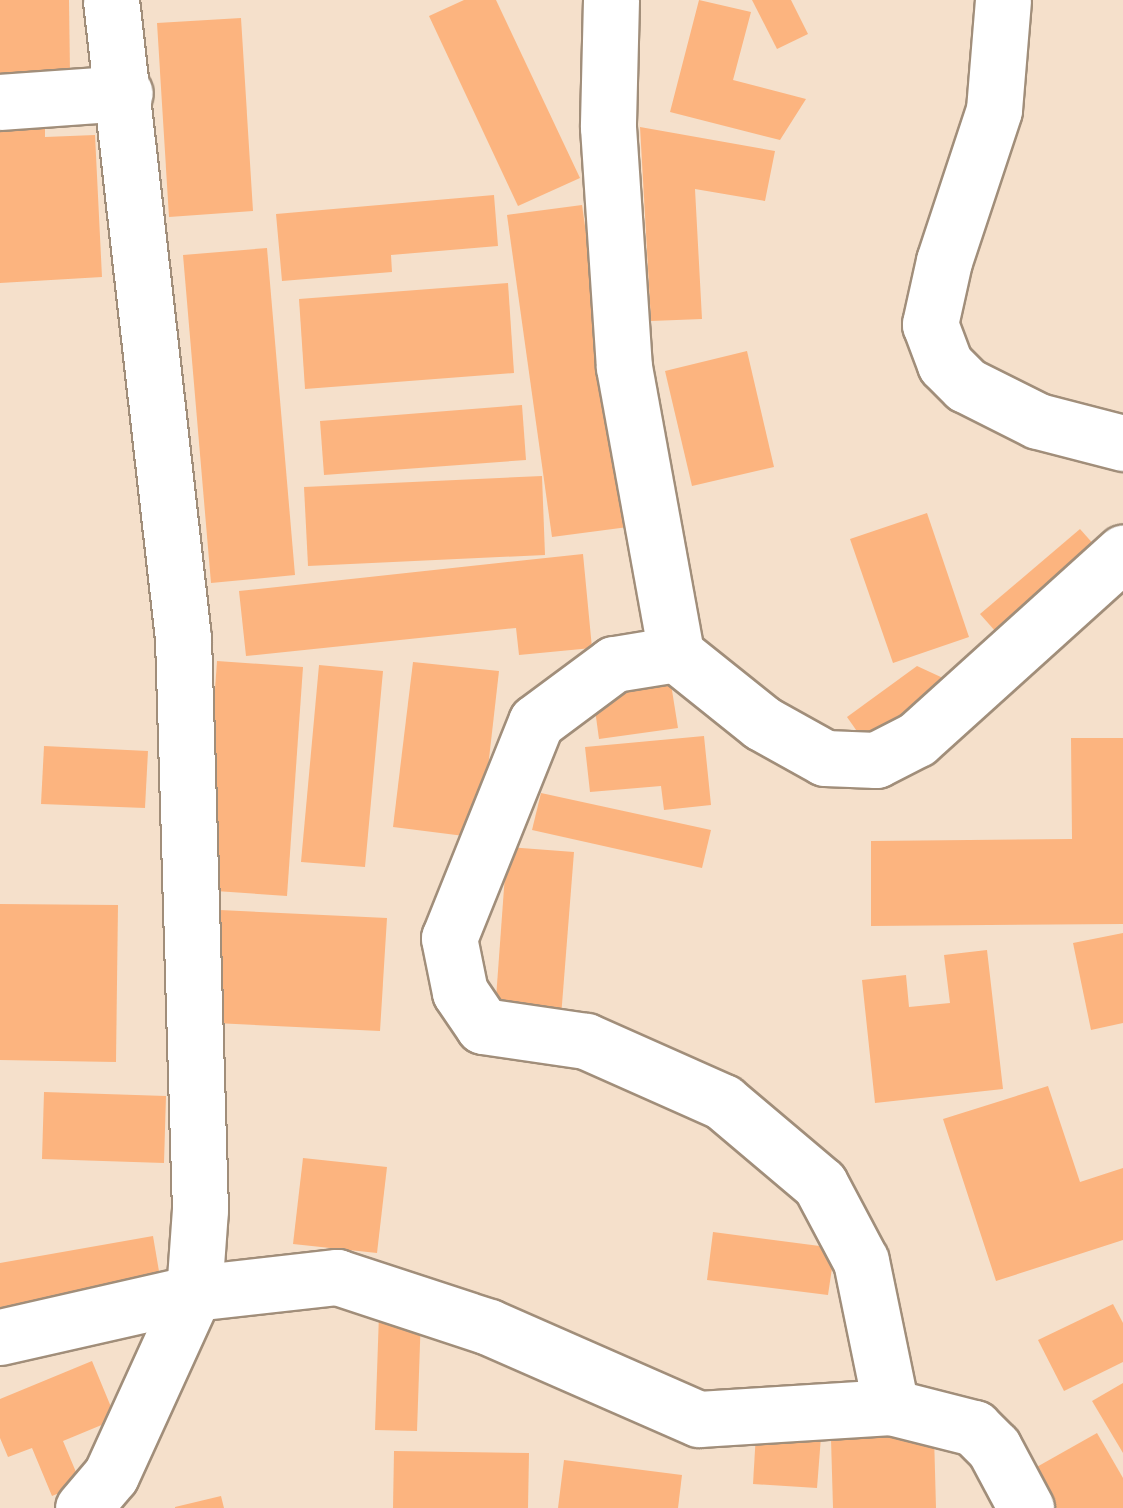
<!DOCTYPE html>
<html>
<head>
<meta charset="utf-8">
<style>
	body { margin:0 }
	#map { position:relative; width:1123px; height:1508px; overflow:hidden; background:#f5e0cb; font-family:"Zilla Slab",serif }
	div>[style] { position:absolute }
	.building>* { inset:0; background:#fcb47f }
	.roads { filter:drop-shadow(2px 0 #a18e7a) drop-shadow(-2px 0 #a18e7a) drop-shadow(0 2px #a18e7a) drop-shadow(0 -2px #a18e7a) }
	.minor>* { height:55px; margin:-27.5px; padding:0 27.5px; transform-origin:27.5px; border-radius:27.5px; background:#fff }
	span { translate:-50% -50%; white-space:nowrap; text-align:center; line-height:1.15; -webkit-text-stroke:8px #fff; paint-order:stroke }
</style>
</head>
<body>
<div id="map">
	<div class="building">
		<div style="clip-path:polygon(0 0,69px 0,70px 73px,0 74px)"></div>
		<div style="clip-path:polygon(464px 0,496px 0,580px 178px,518px 206px,429px 16px)"></div>
		<div style="clip-path:polygon(699px 0,751px 12px,733px 80px,806px 99px,780px 140px,670px 112px)"></div>
		<div style="clip-path:polygon(752px 0,791px 0,808px 34px,777px 49px)"></div>
		<div style="clip-path:polygon(241px 18px,253px 211px,169px 217px,157px 23px)"></div>
		<div style="clip-path:polygon(45px 119px,45px 137px,95px 135px,102px 277px,0 283px,0 121px)"></div>
		<div style="clip-path:polygon(640px 127px,775px 151px,765px 201px,695px 189px,702px 319px,651px 321px)"></div>
		<div style="clip-path:polygon(494px 195px,498px 246px,391px 255px,392px 272px,282px 281px,276px 214px)"></div>
		<div style="clip-path:polygon(582px 205px,628px 527px,552px 537px,507px 215px)"></div>
		<div style="clip-path:polygon(267px 248px,295px 575px,211px 583px,183px 255px)"></div>
		<div style="clip-path:polygon(508px 283px,514px 373px,305px 389px,299px 299px)"></div>
		<div style="clip-path:polygon(747px 351px,774px 467px,692px 486px,665px 371px)"></div>
		<div style="clip-path:polygon(522px 405px,526px 460px,324px 475px,320px 421px)"></div>
		<div style="clip-path:polygon(542px 476px,545px 555px,308px 566px,304px 487px)"></div>
		<div style="clip-path:polygon(927px 513px,969px 637px,893px 663px,850px 539px)"></div>
		<div style="clip-path:polygon(1080px 529px,1104px 556px,1004px 641px,980px 614px)"></div>
		<div style="clip-path:polygon(583px 554px,592px 648px,519px 655px,516px 628px,246px 656px,239px 591px)"></div>
		<div style="clip-path:polygon(217px 661px,303px 667px,287px 896px,201px 890px)"></div>
		<div style="clip-path:polygon(413px 662px,499px 671px,480px 838px,393px 827px)"></div>
		<div style="clip-path:polygon(319px 665px,383px 671px,365px 867px,301px 862px)"></div>
		<div style="clip-path:polygon(917px 666px,956px 684px,868px 747px,847px 717px)"></div>
		<div style="clip-path:polygon(671px 684px,678px 728px,599px 739px,593px 695px)"></div>
		<div style="clip-path:polygon(704px 736px,711px 805px,664px 810px,661px 786px,590px 792px,585px 747px)"></div>
		<div style="clip-path:polygon(1071px 738px,1123px 738px,1123px 924px,871px 926px,871px 841px,1072px 839px)"></div>
		<div style="clip-path:polygon(44px 746px,148px 751px,145px 808px,41px 804px)"></div>
		<div style="clip-path:polygon(541px 793px,711px 830px,702px 868px,532px 830px)"></div>
		<div style="clip-path:polygon(507px 847px,574px 852px,561px 1017px,495px 1012px)"></div>
		<div style="clip-path:polygon(0 904px,118px 905px,116px 1062px,0 1060px)"></div>
		<div style="clip-path:polygon(220px 910px,387px 918px,380px 1031px,215px 1023px)"></div>
		<div style="clip-path:polygon(1123px 933px,1123px 1023px,1091px 1030px,1073px 943px)"></div>
		<div style="clip-path:polygon(987px 950px,1003px 1089px,875px 1103px,862px 980px,906px 975px,909px 1007px,950px 1003px,944px 955px)"></div>
		<div style="clip-path:polygon(1048px 1086px,1080px 1182px,1123px 1168px,1123px 1240px,996px 1281px,943px 1119px)"></div>
		<div style="clip-path:polygon(44px 1092px,166px 1096px,164px 1163px,42px 1159px)"></div>
		<div style="clip-path:polygon(303px 1158px,387px 1167px,377px 1253px,293px 1244px)"></div>
		<div style="clip-path:polygon(713px 1232px,835px 1248px,828px 1295px,707px 1280px)"></div>
		<div style="clip-path:polygon(153px 1236px,161px 1283px,0 1311px,0 1263px)"></div>
		<div style="clip-path:polygon(1113px 1304px,1123px 1323px,1123px 1362px,1064px 1391px,1038px 1340px)"></div>
		<div style="clip-path:polygon(379px 1314px,421px 1315px,417px 1431px,375px 1430px)"></div>
		<div style="clip-path:polygon(92px 1361px,116px 1419px,63px 1441px,81px 1484px,52px 1496px,32px 1448px,8px 1457px,0 1438px,0 1399px)"></div>
		<div style="clip-path:polygon(1123px 1383px,1123px 1453px,1092px 1401px)"></div>
		<div style="clip-path:polygon(756px 1433px,821px 1437px,817px 1488px,753px 1484px)"></div>
		<div style="clip-path:polygon(1097px 1433px,1123px 1478px,1123px 1508px,1049px 1508px,1019px 1477px)"></div>
		<div style="clip-path:polygon(934px 1435px,936px 1508px,833px 1508px,831px 1439px)"></div>
		<div style="clip-path:polygon(394px 1451px,529px 1453px,528px 1508px,393px 1508px)"></div>
		<div style="clip-path:polygon(564px 1460px,682px 1475px,678px 1508px,558px 1508px)"></div>
		<div style="clip-path:polygon(221px 1496px,224px 1508px,175px 1508px,175px 1507px)"></div>
	</div>
	<div class="roads">
		<div class="minor">
			<div style="left:611px;top:0;width:127px;rotate:91.4deg"></div>
			<div style="left:608px;top:127px;width:241px;rotate:86.2deg"></div>
			<div style="left:624px;top:367px;width:292px;rotate:79.7deg"></div>
			<div style="left:676px;top:654px;width:110px;rotate:38.7deg"></div>
			<div style="left:762px;top:723px;width:72px;rotate:29.1deg"></div>
			<div style="left:825px;top:758px;width:51px;rotate:2.2deg"></div>
			<div style="left:876px;top:760px;width:46px;rotate:-27.1deg"></div>
			<div style="left:917px;top:739px;width:278px;rotate:-42.1deg"></div>
			<div style="left:1003px;top:0;width:110px;rotate:94.7deg"></div>
			<div style="left:994px;top:110px;width:159px;rotate:108.3deg"></div>
			<div style="left:944px;top:261px;width:65px;rotate:102.5deg"></div>
			<div style="left:930px;top:324px;width:43px;rotate:69.4deg"></div>
			<div style="left:945px;top:364px;width:30px;rotate:45deg"></div>
			<div style="left:966px;top:385px;width:80px;rotate:26.6deg"></div>
			<div style="left:1038px;top:421px;width:88px;rotate:14.5deg"></div>
			<div style="left:0;top:102px;width:125px;rotate:-4.1deg"></div>
			<div style="left:676px;top:654px;width:63px;rotate:170.8deg"></div>
			<div style="left:614px;top:664px;width:97px;rotate:143.4deg"></div>
			<div style="left:536px;top:722px;width:233px;rotate:111.9deg"></div>
			<div style="left:449px;top:938px;width:55px;rotate:78.5deg"></div>
			<div style="left:460px;top:992px;width:41px;rotate:55.9deg"></div>
			<div style="left:483px;top:1026px;width:104px;rotate:8.3deg"></div>
			<div style="left:586px;top:1041px;width:150px;rotate:24deg"></div>
			<div style="left:723px;top:1102px;width:127px;rotate:40.2deg"></div>
			<div style="left:820px;top:1184px;width:87px;rotate:62deg"></div>
			<div style="left:861px;top:1261px;width:149px;rotate:78.4deg"></div>
			<div style="left:0;top:1337px;width:199px;rotate:-12.8deg"></div>
			<div style="left:194px;top:1293px;width:144px;rotate:-6.4deg"></div>
			<div style="left:337px;top:1277px;width:160px;rotate:18.2deg"></div>
			<div style="left:489px;top:1327px;width:229px;rotate:23.7deg"></div>
			<div style="left:699px;top:1419px;width:192px;rotate:-3.6deg"></div>
			<div style="left:891px;top:1407px;width:86px;rotate:14.2deg"></div>
			<div style="left:974px;top:1428px;width:28px;rotate:45deg"></div>
			<div style="left:994px;top:1448px;width:68px;rotate:61.9deg"></div>
			<div style="left:83px;top:1508px;width:43px;rotate:-49.7deg"></div>
			<div style="left:111px;top:1475px;width:200px;rotate:-65.5deg"></div>
			<div style="left:194px;top:1293px;width:83px;rotate:-85.9deg"></div>
			<div style="left:200px;top:1210px;width:572px;rotate:-91.7deg"></div>
			<div style="left:183px;top:638px;width:642px;rotate:-96.44deg"></div>
		</div>
	</div>
</div>
</body>
</html>
